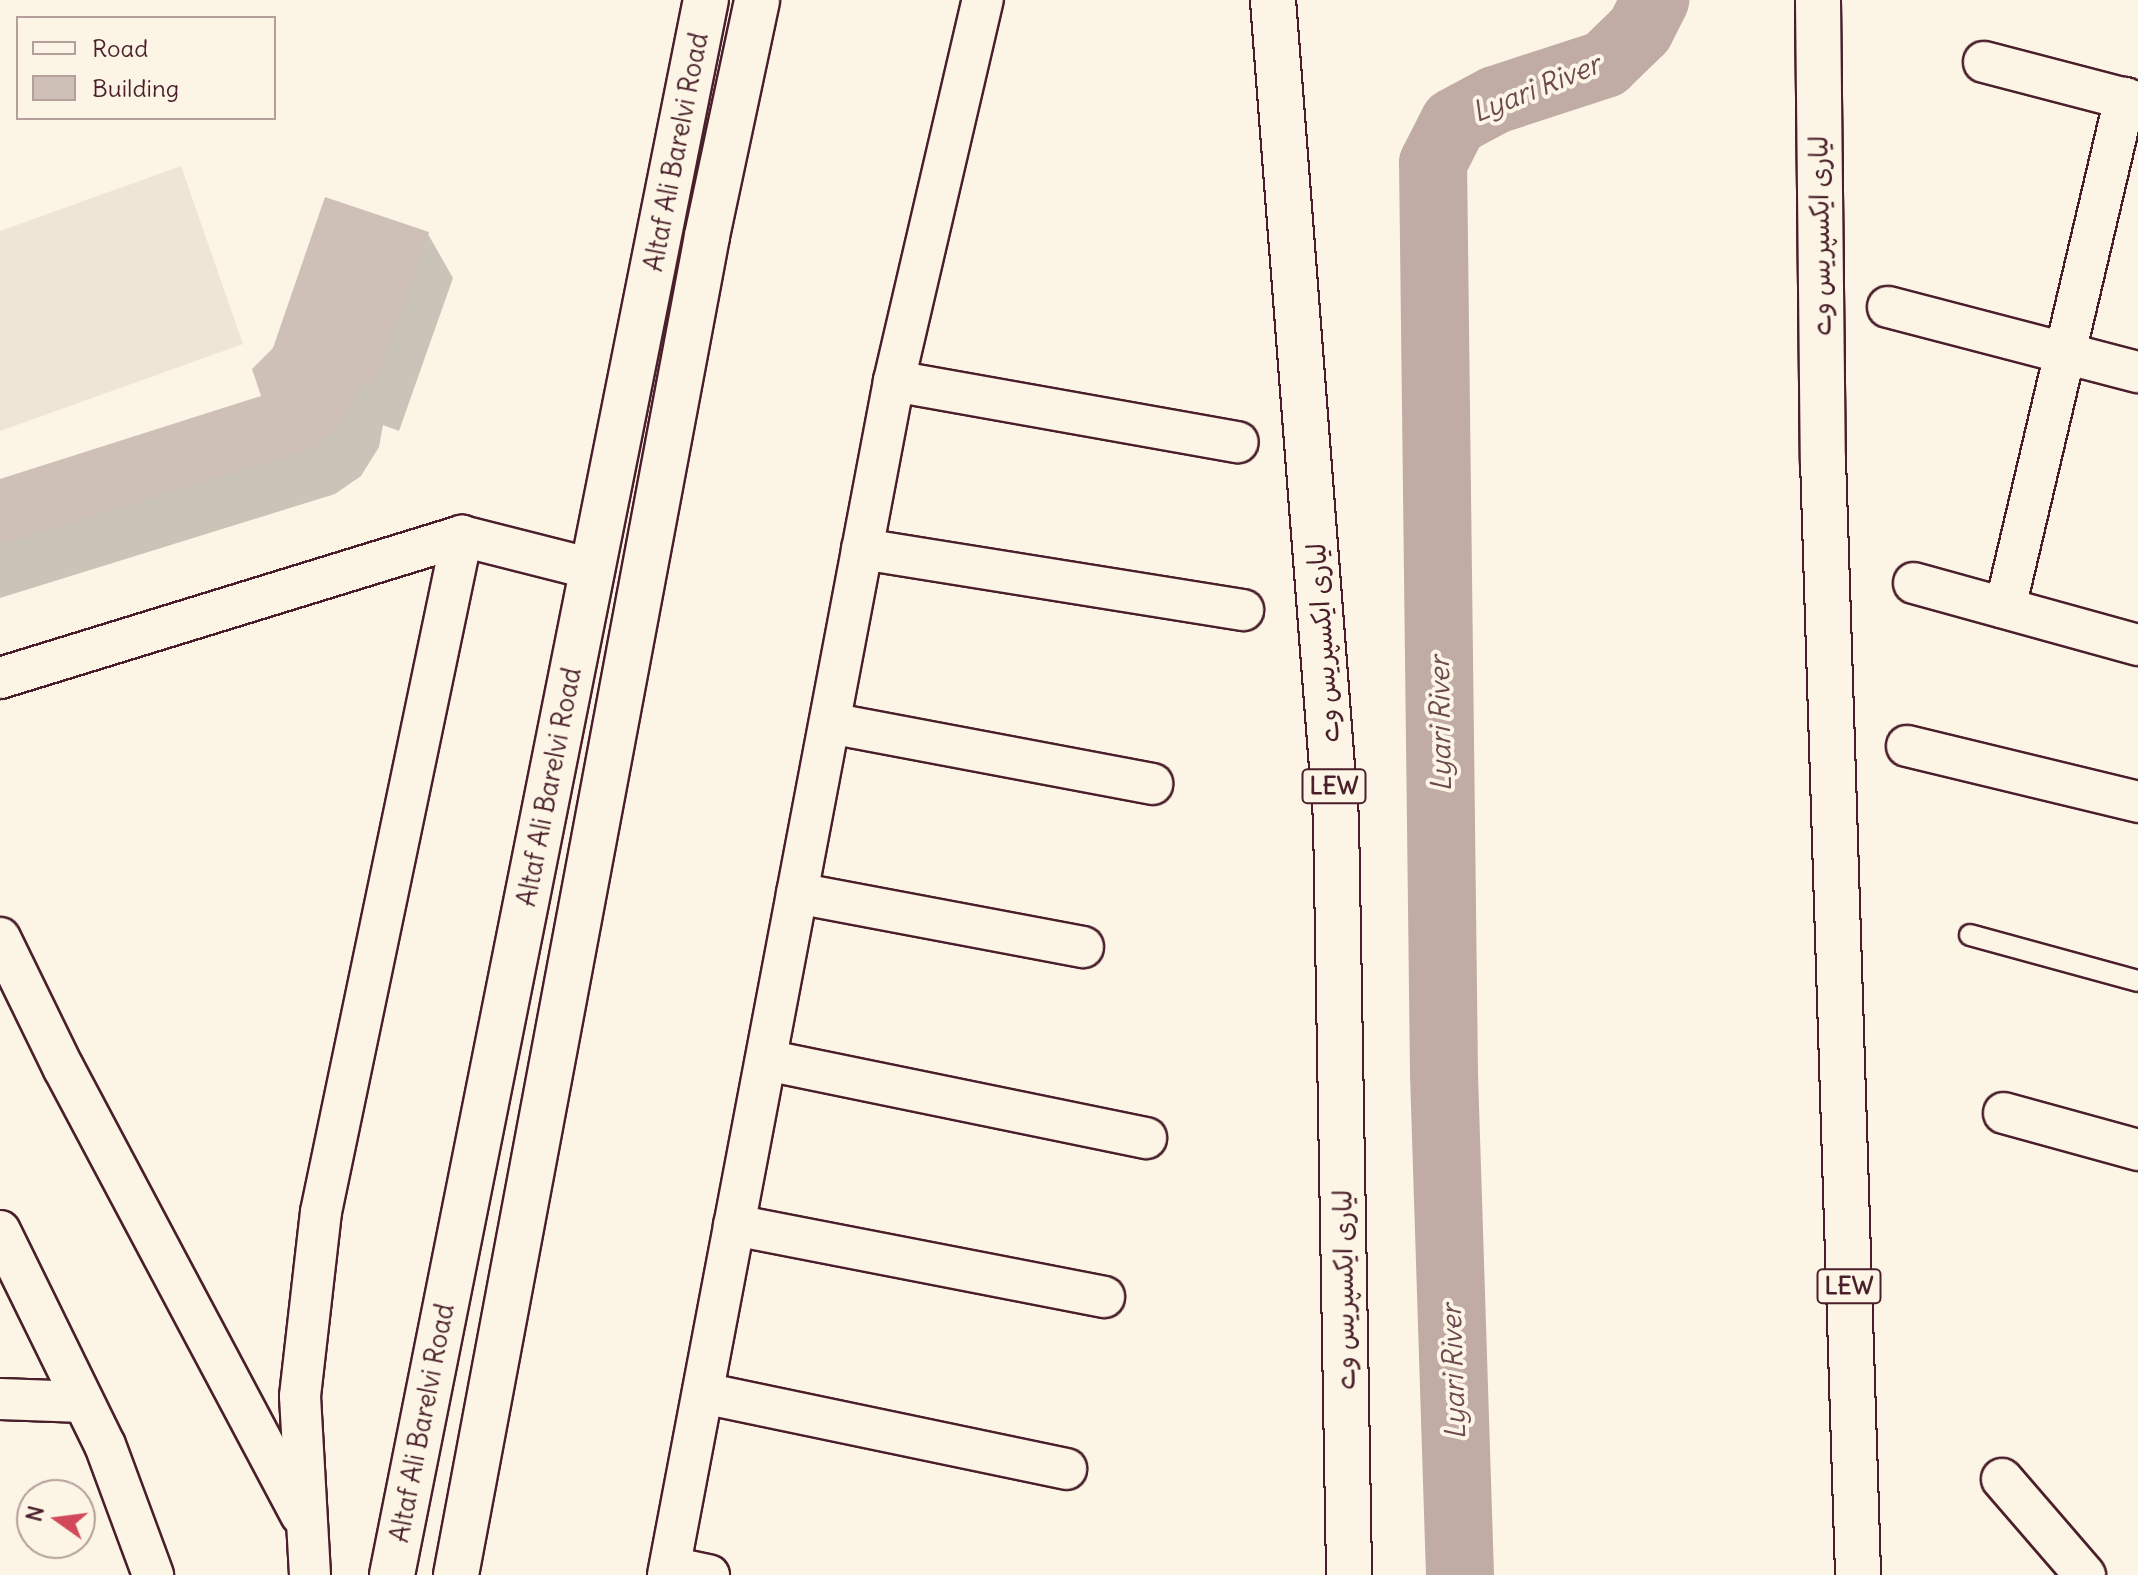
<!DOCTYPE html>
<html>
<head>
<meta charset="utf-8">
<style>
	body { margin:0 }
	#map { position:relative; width:2138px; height:1575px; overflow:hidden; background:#fcf5e5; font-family:Delius,"Playpen Sans Arabic",sans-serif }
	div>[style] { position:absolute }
	.built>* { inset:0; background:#eee5d7 }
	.shadow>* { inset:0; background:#0003 }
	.river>* { height:68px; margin:-34px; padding:0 34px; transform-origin:34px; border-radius:34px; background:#c0aca5 }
	.building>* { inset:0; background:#cfc0b7 }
	.roads { filter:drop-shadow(2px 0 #4a1f2b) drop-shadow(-2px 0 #4a1f2b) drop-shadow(0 2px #4a1f2b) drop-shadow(0 -2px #4a1f2b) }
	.lane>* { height:20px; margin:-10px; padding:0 10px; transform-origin:10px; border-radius:10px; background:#fcf5e5 }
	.street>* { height:40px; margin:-20px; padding:0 20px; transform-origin:20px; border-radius:20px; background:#fcf5e5 }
	.secondary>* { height:44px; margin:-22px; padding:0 22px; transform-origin:22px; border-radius:22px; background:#fcf5e5 }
	.highway>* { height:44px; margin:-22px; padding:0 22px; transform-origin:22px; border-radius:22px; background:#fcf5e5 }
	span { translate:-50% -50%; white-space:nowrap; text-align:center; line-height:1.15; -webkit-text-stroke:8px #fcf5e5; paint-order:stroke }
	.shield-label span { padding:2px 6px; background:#fcf5e5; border:2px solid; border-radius:6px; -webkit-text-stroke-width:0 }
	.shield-label { font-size:24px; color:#4a1f2b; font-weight:700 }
	.street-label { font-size:26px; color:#4a1f2b }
	.water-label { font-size:28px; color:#6d4950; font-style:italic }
	.legend { position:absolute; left:16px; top:16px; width:260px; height:104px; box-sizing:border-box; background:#fcf5e5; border:2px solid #b59f9b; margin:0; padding:10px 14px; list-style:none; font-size:24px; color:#4a1f2b }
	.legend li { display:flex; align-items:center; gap:16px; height:40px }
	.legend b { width:40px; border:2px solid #b59f9b }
	.north { position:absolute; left:16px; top:1479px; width:80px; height:80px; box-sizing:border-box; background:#fcf5e5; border:2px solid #b59f9b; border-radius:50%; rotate:284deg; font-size:22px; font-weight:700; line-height:32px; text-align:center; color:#4a1f2b }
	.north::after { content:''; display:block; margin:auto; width:28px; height:36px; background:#d1495b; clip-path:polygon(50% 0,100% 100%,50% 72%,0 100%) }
</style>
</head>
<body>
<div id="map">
	<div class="built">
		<div style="clip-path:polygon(181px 166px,243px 344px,0 431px,0 231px)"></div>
	</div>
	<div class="shadow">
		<div style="clip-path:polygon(428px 234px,453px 278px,399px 431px,383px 425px,379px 447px,361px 476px,335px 494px,0 598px,0 481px,263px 397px)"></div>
	</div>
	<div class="river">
		<div style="left:1460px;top:1575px;width:502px;rotate:-91.83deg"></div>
		<div style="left:1444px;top:1073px;width:910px;rotate:-90.69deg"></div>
		<div style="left:1433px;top:163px;width:46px;rotate:-62.9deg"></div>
		<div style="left:1454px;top:122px;width:47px;rotate:-28.2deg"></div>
		<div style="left:1495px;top:100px;width:116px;rotate:-18.1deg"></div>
		<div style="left:1605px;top:64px;width:49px;rotate:-44.2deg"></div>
		<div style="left:1640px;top:30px;width:34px;rotate:-63deg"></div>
	</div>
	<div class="building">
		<div style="clip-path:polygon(325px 197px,429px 232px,374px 387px,358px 381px,354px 401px,336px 431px,309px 450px,0 545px,0 479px,261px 396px,252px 369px,273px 348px)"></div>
	</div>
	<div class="roads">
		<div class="lane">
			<div style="left:1970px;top:935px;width:174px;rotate:15.3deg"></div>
		</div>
		<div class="street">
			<div style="left:1984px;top:62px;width:159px;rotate:14.6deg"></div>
			<div style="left:1888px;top:307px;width:258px;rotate:14.6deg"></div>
			<div style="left:894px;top:381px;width:349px;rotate:10.1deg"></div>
			<div style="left:862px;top:549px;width:386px;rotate:9.1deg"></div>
			<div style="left:1914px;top:583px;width:232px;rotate:15.5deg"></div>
			<div style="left:2005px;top:608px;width:524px;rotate:-76.76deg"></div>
			<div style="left:0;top:678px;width:483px;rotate:-17.1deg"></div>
			<div style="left:462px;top:536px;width:134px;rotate:14.2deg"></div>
			<div style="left:830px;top:723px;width:328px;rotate:10.7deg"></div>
			<div style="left:1907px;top:746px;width:238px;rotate:13.6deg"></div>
			<div style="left:797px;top:893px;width:291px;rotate:10.7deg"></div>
			<div style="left:0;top:938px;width:144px;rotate:64deg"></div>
			<div style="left:63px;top:1067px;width:507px;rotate:62.02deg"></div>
			<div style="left:766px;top:1060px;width:388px;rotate:11.6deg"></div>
			<div style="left:2004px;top:1113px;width:139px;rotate:15.4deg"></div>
			<div style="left:734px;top:1225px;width:377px;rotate:11deg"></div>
			<div style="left:0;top:1231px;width:238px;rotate:63.9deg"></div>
			<div style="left:105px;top:1445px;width:139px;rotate:69.7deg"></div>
			<div style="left:703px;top:1393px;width:371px;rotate:11.8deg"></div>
			<div style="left:0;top:1399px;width:83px;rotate:2.1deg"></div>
			<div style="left:2002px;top:1479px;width:127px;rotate:49.2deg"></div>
			<div style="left:670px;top:1567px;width:40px;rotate:12deg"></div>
			<div style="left:310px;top:1575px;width:179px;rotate:-93.2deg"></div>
			<div style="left:300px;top:1396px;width:185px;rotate:-83.5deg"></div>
			<div style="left:321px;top:1212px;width:691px;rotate:-78.22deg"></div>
			<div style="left:668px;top:1575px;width:1215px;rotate:-79.28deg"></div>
			<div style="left:894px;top:381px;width:391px;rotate:-76.9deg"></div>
		</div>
		<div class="secondary">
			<div style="left:392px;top:1575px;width:1606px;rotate:-78.73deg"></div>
			<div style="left:456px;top:1575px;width:1362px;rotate:-79.38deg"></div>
			<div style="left:707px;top:236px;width:241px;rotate:-78deg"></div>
		</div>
		<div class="highway">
			<div style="left:1273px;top:0;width:821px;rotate:85.6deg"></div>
			<div style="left:1336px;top:819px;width:756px;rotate:89.01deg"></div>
			<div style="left:1818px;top:0;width:459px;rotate:89.4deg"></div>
			<div style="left:1823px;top:459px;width:1117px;rotate:88.2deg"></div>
		</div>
	</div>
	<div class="shield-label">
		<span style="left:1334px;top:786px">LEW</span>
		<span style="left:1849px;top:1286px">LEW</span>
	</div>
	<div class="street-label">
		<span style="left:676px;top:152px;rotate:-79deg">Altaf Ali Barelvi Road</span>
		<span style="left:1820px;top:236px;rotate:-91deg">لیاری ایکسپریس وے</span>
		<span style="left:1323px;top:643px;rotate:-94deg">لیاری ایکسپریس وے</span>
		<span style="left:549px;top:787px;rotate:-79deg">Altaf Ali Barelvi Road</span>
		<span style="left:1344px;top:1290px;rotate:-91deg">لیاری ایکسپریس وے</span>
		<span style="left:422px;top:1423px;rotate:-79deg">Altaf Ali Barelvi Road</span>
	</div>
	<div class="water-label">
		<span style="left:1536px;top:88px;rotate:-22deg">Lyari River</span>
		<span style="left:1440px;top:724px;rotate:-91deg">Lyari River</span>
		<span style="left:1453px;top:1372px;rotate:-92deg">Lyari River</span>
	</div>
	<ul class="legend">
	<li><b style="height:10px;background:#fcf5e5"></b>Road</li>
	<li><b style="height:22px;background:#cfc0b7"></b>Building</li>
	</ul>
	<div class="north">N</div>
</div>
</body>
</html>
